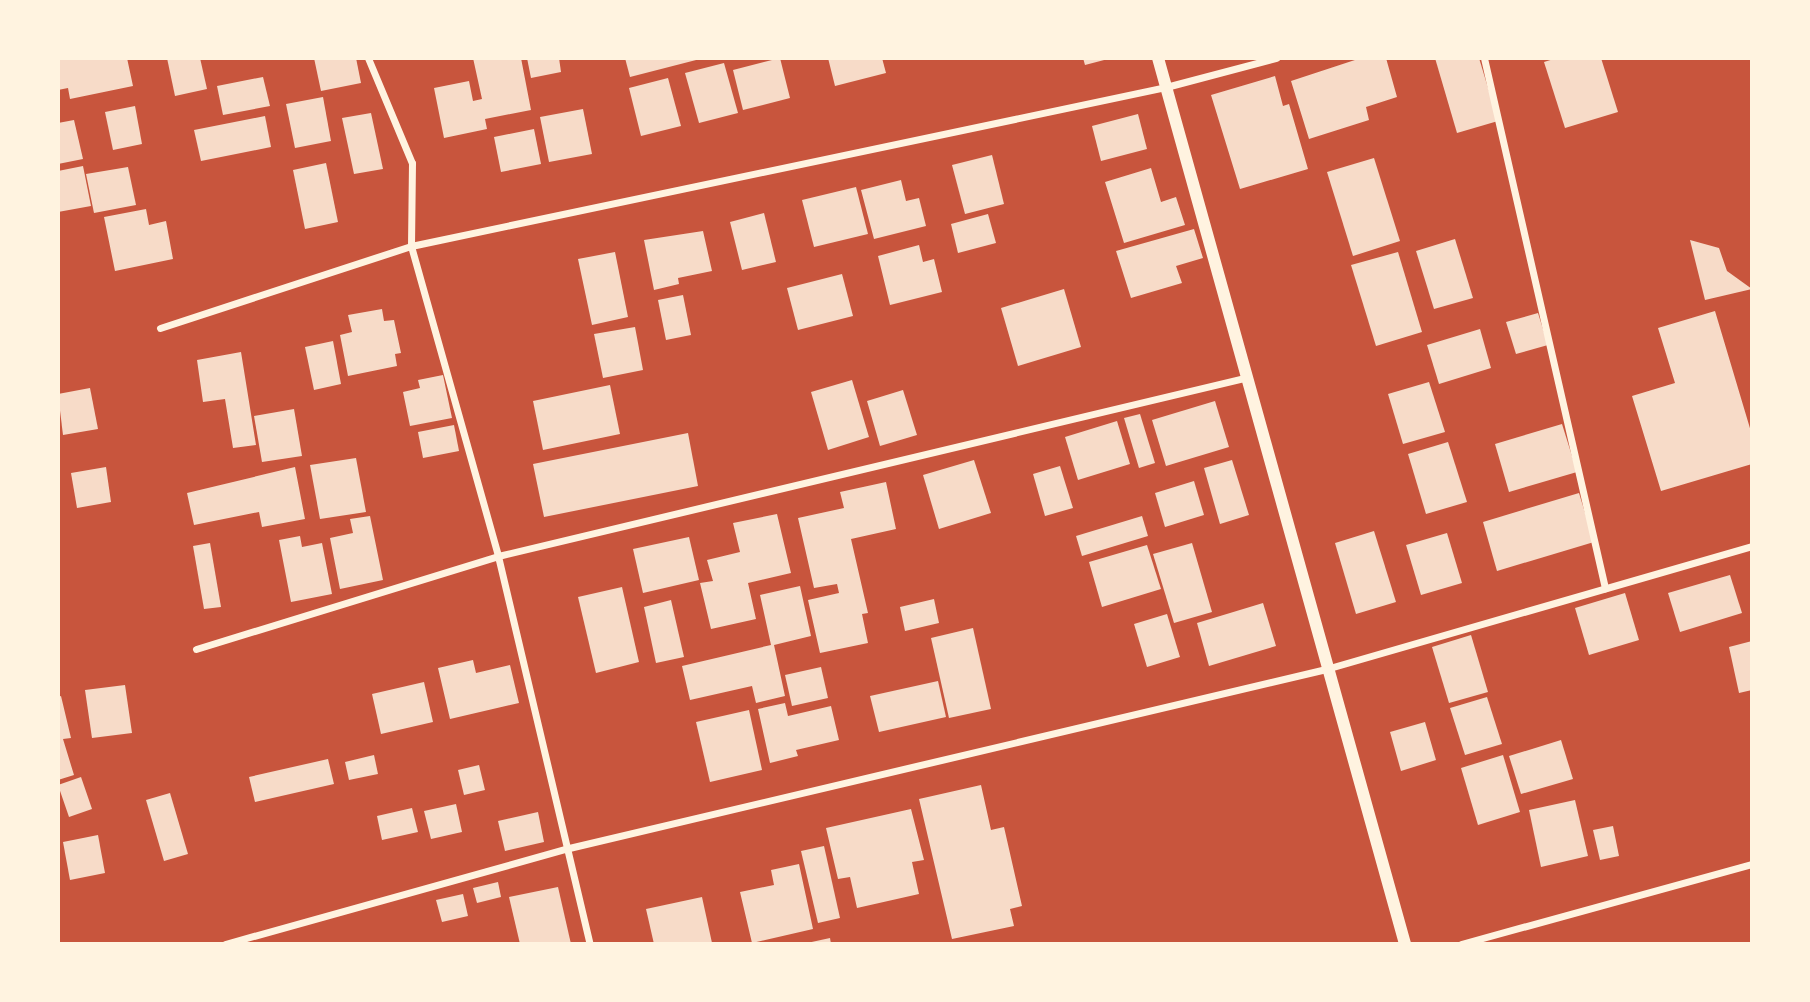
<!DOCTYPE html>
<html>
<head>
<meta charset="utf-8">
<style>
	body { margin:0 }
	#map { position:relative; width:1810px; height:1002px; overflow:hidden; background:#c8553d; font-family:"Archivo Narrow",sans-serif }
	div>[style] { position:absolute }
	.building>* { inset:0; background:#f7dbc8 }
	.minor>* { height:7px; margin:-3.5px; padding:0 3.5px; transform-origin:3.5px; border-radius:3.5px; background:#fff3e0 }
	.tertiary>* { height:12px; margin:-6px; padding:0 6px; transform-origin:6px; border-radius:6px; background:#fff3e0 }
	span { translate:-50% -50%; white-space:nowrap; text-align:center; line-height:1.15; -webkit-text-stroke:5px #fff3e0; paint-order:stroke }
	.frame { position:absolute; inset:0; border:60px solid #fff3e0; pointer-events:none }
</style>
</head>
<body>
<div id="map">
	<div class="building">
		<div style="clip-path:polygon(58px 58px,127px 58px,133px 86px,70px 99px,68px 88px,58px 90px)"></div>
		<div style="clip-path:polygon(167px 58px,200px 58px,207px 89px,175px 96px)"></div>
		<div style="clip-path:polygon(314px 58px,356px 58px,361px 83px,321px 91px)"></div>
		<div style="clip-path:polygon(473px 58px,521px 58px,531px 110px,485px 119px,487px 129px,444px 138px,434px 88px,469px 81px,473px 101px,482px 99px)"></div>
		<div style="clip-path:polygon(527px 58px,559px 58px,561px 72px,531px 78px)"></div>
		<div style="clip-path:polygon(625px 58px,699px 58px,700px 59px,630px 77px)"></div>
		<div style="clip-path:polygon(780px 58px,790px 98px,743px 110px,733px 70px)"></div>
		<div style="clip-path:polygon(828px 58px,882px 58px,886px 73px,835px 86px)"></div>
		<div style="clip-path:polygon(1083px 58px,1108px 58px,1108px 59px,1085px 65px)"></div>
		<div style="clip-path:polygon(1361px 58px,1386px 58px,1397px 97px,1366px 107px,1369px 120px,1309px 139px,1291px 81px)"></div>
		<div style="clip-path:polygon(1435px 58px,1479px 58px,1498px 121px,1457px 133px)"></div>
		<div style="clip-path:polygon(1557px 58px,1601px 58px,1618px 112px,1565px 128px,1544px 62px)"></div>
		<div style="clip-path:polygon(724px 63px,738px 113px,699px 123px,685px 73px)"></div>
		<div style="clip-path:polygon(1275px 76px,1283px 106px,1289px 104px,1308px 169px,1240px 189px,1211px 95px)"></div>
		<div style="clip-path:polygon(263px 77px,270px 106px,223px 115px,217px 86px)"></div>
		<div style="clip-path:polygon(668px 78px,681px 126px,641px 136px,629px 88px)"></div>
		<div style="clip-path:polygon(323px 97px,331px 141px,295px 148px,286px 104px)"></div>
		<div style="clip-path:polygon(135px 106px,142px 144px,113px 150px,105px 112px)"></div>
		<div style="clip-path:polygon(583px 109px,592px 154px,549px 162px,540px 117px)"></div>
		<div style="clip-path:polygon(371px 113px,383px 169px,354px 174px,342px 118px)"></div>
		<div style="clip-path:polygon(1138px 114px,1147px 149px,1101px 161px,1092px 126px)"></div>
		<div style="clip-path:polygon(265px 116px,271px 147px,201px 161px,194px 130px)"></div>
		<div style="clip-path:polygon(74px 120px,83px 159px,58px 164px,58px 123px)"></div>
		<div style="clip-path:polygon(534px 129px,541px 164px,501px 172px,494px 137px)"></div>
		<div style="clip-path:polygon(992px 155px,1004px 204px,965px 214px,952px 165px)"></div>
		<div style="clip-path:polygon(1374px 158px,1400px 241px,1353px 256px,1327px 172px)"></div>
		<div style="clip-path:polygon(326px 163px,338px 222px,305px 229px,293px 170px)"></div>
		<div style="clip-path:polygon(83px 166px,91px 206px,58px 212px,58px 171px)"></div>
		<div style="clip-path:polygon(128px 167px,136px 205px,94px 213px,86px 174px)"></div>
		<div style="clip-path:polygon(1151px 168px,1161px 202px,1176px 197px,1185px 225px,1124px 243px,1105px 182px)"></div>
		<div style="clip-path:polygon(901px 180px,906px 201px,919px 198px,926px 226px,874px 239px,861px 190px)"></div>
		<div style="clip-path:polygon(856px 187px,868px 234px,814px 247px,802px 200px)"></div>
		<div style="clip-path:polygon(146px 209px,149px 225px,166px 221px,173px 259px,115px 271px,104px 217px)"></div>
		<div style="clip-path:polygon(764px 213px,776px 262px,742px 270px,730px 222px)"></div>
		<div style="clip-path:polygon(988px 214px,996px 243px,958px 253px,951px 224px)"></div>
		<div style="clip-path:polygon(1194px 229px,1203px 258px,1176px 266px,1182px 283px,1131px 298px,1116px 251px)"></div>
		<div style="clip-path:polygon(703px 231px,712px 271px,678px 278px,679px 284px,654px 290px,644px 240px)"></div>
		<div style="clip-path:polygon(1455px 239px,1473px 298px,1434px 309px,1416px 251px)"></div>
		<div style="clip-path:polygon(1690px 240px,1719px 248px,1727px 271px,1752px 289px,1705px 300px)"></div>
		<div style="clip-path:polygon(919px 245px,923px 262px,934px 259px,942px 292px,890px 305px,878px 256px)"></div>
		<div style="clip-path:polygon(615px 252px,628px 317px,592px 325px,578px 259px)"></div>
		<div style="clip-path:polygon(1398px 252px,1422px 332px,1376px 346px,1351px 265px)"></div>
		<div style="clip-path:polygon(842px 274px,853px 316px,798px 330px,787px 288px)"></div>
		<div style="clip-path:polygon(1064px 289px,1081px 347px,1018px 366px,1001px 308px)"></div>
		<div style="clip-path:polygon(683px 295px,691px 335px,666px 340px,658px 300px)"></div>
		<div style="clip-path:polygon(382px 309px,384px 321px,394px 320px,401px 353px,395px 354px,397px 366px,348px 376px,340px 335px,352px 332px,348px 315px)"></div>
		<div style="clip-path:polygon(1715px 311px,1752px 435px,1752px 464px,1661px 491px,1632px 396px,1675px 383px,1658px 328px)"></div>
		<div style="clip-path:polygon(1538px 313px,1548px 345px,1516px 354px,1506px 322px)"></div>
		<div style="clip-path:polygon(635px 327px,643px 370px,603px 378px,594px 334px)"></div>
		<div style="clip-path:polygon(1480px 329px,1491px 368px,1439px 384px,1427px 345px)"></div>
		<div style="clip-path:polygon(333px 341px,341px 384px,314px 390px,305px 347px)"></div>
		<div style="clip-path:polygon(241px 352px,256px 445px,233px 448px,225px 399px,203px 402px,197px 360px)"></div>
		<div style="clip-path:polygon(443px 375px,452px 418px,410px 426px,403px 392px,420px 388px,418px 380px)"></div>
		<div style="clip-path:polygon(852px 380px,869px 437px,828px 450px,811px 392px)"></div>
		<div style="clip-path:polygon(1429px 382px,1445px 432px,1403px 444px,1388px 394px)"></div>
		<div style="clip-path:polygon(610px 385px,620px 434px,543px 450px,533px 401px)"></div>
		<div style="clip-path:polygon(90px 388px,98px 429px,63px 435px,58px 394px)"></div>
		<div style="clip-path:polygon(903px 390px,917px 435px,880px 446px,867px 401px)"></div>
		<div style="clip-path:polygon(1215px 401px,1229px 447px,1166px 466px,1152px 420px)"></div>
		<div style="clip-path:polygon(294px 409px,302px 456px,262px 462px,254px 416px)"></div>
		<div style="clip-path:polygon(1140px 414px,1155px 463px,1139px 468px,1124px 418px)"></div>
		<div style="clip-path:polygon(1117px 421px,1130px 464px,1078px 480px,1065px 437px)"></div>
		<div style="clip-path:polygon(1562px 424px,1577px 472px,1509px 492px,1495px 444px)"></div>
		<div style="clip-path:polygon(454px 425px,459px 451px,423px 458px,418px 432px)"></div>
		<div style="clip-path:polygon(688px 433px,698px 486px,544px 517px,533px 464px)"></div>
		<div style="clip-path:polygon(1448px 442px,1467px 502px,1426px 514px,1408px 454px)"></div>
		<div style="clip-path:polygon(356px 458px,366px 512px,320px 519px,310px 465px)"></div>
		<div style="clip-path:polygon(974px 460px,991px 513px,939px 529px,923px 475px)"></div>
		<div style="clip-path:polygon(1232px 460px,1249px 515px,1220px 524px,1204px 468px)"></div>
		<div style="clip-path:polygon(1060px 466px,1073px 508px,1045px 516px,1033px 474px)"></div>
		<div style="clip-path:polygon(106px 467px,111px 502px,77px 508px,71px 473px)"></div>
		<div style="clip-path:polygon(295px 467px,305px 519px,262px 527px,259px 512px,194px 525px,187px 493px)"></div>
		<div style="clip-path:polygon(1194px 481px,1204px 515px,1165px 527px,1155px 493px)"></div>
		<div style="clip-path:polygon(886px 482px,896px 529px,851px 539px,868px 613px,862px 614px,868px 643px,820px 653px,808px 600px,839px 593px,837px 584px,814px 588px,798px 518px,844px 508px,840px 492px)"></div>
		<div style="clip-path:polygon(1579px 493px,1594px 542px,1497px 571px,1483px 522px)"></div>
		<div style="clip-path:polygon(777px 514px,791px 573px,748px 583px,756px 619px,711px 629px,700px 583px,713px 581px,707px 560px,740px 552px,733px 523px)"></div>
		<div style="clip-path:polygon(370px 516px,383px 580px,340px 589px,330px 538px,353px 533px,350px 519px)"></div>
		<div style="clip-path:polygon(1142px 516px,1148px 536px,1082px 556px,1076px 536px)"></div>
		<div style="clip-path:polygon(1374px 531px,1396px 602px,1356px 614px,1335px 543px)"></div>
		<div style="clip-path:polygon(1447px 533px,1462px 583px,1421px 595px,1406px 545px)"></div>
		<div style="clip-path:polygon(300px 536px,302px 547px,322px 543px,332px 594px,291px 602px,279px 540px)"></div>
		<div style="clip-path:polygon(689px 537px,699px 580px,643px 593px,633px 549px)"></div>
		<div style="clip-path:polygon(210px 543px,221px 607px,204px 609px,193px 546px)"></div>
		<div style="clip-path:polygon(1192px 543px,1212px 612px,1174px 623px,1153px 554px)"></div>
		<div style="clip-path:polygon(1147px 545px,1161px 589px,1102px 607px,1089px 562px)"></div>
		<div style="clip-path:polygon(1730px 575px,1742px 613px,1680px 632px,1668px 593px)"></div>
		<div style="clip-path:polygon(800px 586px,811px 636px,774px 645px,785px 696px,756px 703px,752px 686px,690px 700px,682px 666px,771px 645px,760px 595px)"></div>
		<div style="clip-path:polygon(622px 587px,639px 662px,596px 673px,578px 597px)"></div>
		<div style="clip-path:polygon(1625px 593px,1639px 640px,1589px 655px,1575px 608px)"></div>
		<div style="clip-path:polygon(934px 599px,939px 623px,905px 631px,900px 607px)"></div>
		<div style="clip-path:polygon(671px 600px,684px 657px,656px 663px,644px 607px)"></div>
		<div style="clip-path:polygon(1263px 603px,1276px 646px,1209px 666px,1197px 623px)"></div>
		<div style="clip-path:polygon(1167px 614px,1180px 657px,1147px 667px,1134px 624px)"></div>
		<div style="clip-path:polygon(973px 628px,991px 709px,949px 718px,931px 638px)"></div>
		<div style="clip-path:polygon(1471px 635px,1488px 692px,1449px 703px,1432px 647px)"></div>
		<div style="clip-path:polygon(1752px 641px,1752px 690px,1739px 693px,1729px 647px)"></div>
		<div style="clip-path:polygon(473px 660px,476px 673px,510px 665px,519px 703px,450px 719px,438px 668px)"></div>
		<div style="clip-path:polygon(821px 667px,828px 698px,792px 706px,785px 675px)"></div>
		<div style="clip-path:polygon(938px 681px,946px 717px,879px 732px,870px 696px)"></div>
		<div style="clip-path:polygon(424px 682px,433px 722px,381px 734px,372px 694px)"></div>
		<div style="clip-path:polygon(125px 685px,132px 733px,92px 738px,85px 690px)"></div>
		<div style="clip-path:polygon(61px 696px,71px 738px,63px 739px,74px 775px,58px 780px,58px 697px)"></div>
		<div style="clip-path:polygon(1487px 697px,1502px 744px,1465px 755px,1450px 708px)"></div>
		<div style="clip-path:polygon(785px 703px,788px 716px,831px 706px,839px 740px,796px 750px,798px 756px,770px 763px,758px 709px)"></div>
		<div style="clip-path:polygon(749px 710px,762px 770px,710px 782px,696px 722px)"></div>
		<div style="clip-path:polygon(1425px 722px,1436px 760px,1401px 771px,1390px 732px)"></div>
		<div style="clip-path:polygon(1561px 740px,1573px 779px,1521px 794px,1509px 756px)"></div>
		<div style="clip-path:polygon(374px 755px,378px 774px,349px 780px,345px 762px)"></div>
		<div style="clip-path:polygon(1503px 755px,1520px 812px,1478px 825px,1461px 768px)"></div>
		<div style="clip-path:polygon(328px 759px,334px 784px,255px 802px,249px 777px)"></div>
		<div style="clip-path:polygon(479px 765px,485px 790px,464px 795px,458px 770px)"></div>
		<div style="clip-path:polygon(81px 777px,92px 809px,69px 817px,58px 785px)"></div>
		<div style="clip-path:polygon(981px 785px,991px 830px,1004px 827px,1022px 906px,1010px 909px,1014px 926px,952px 939px,919px 799px)"></div>
		<div style="clip-path:polygon(170px 793px,188px 854px,164px 861px,146px 800px)"></div>
		<div style="clip-path:polygon(1575px 800px,1588px 856px,1541px 867px,1529px 810px)"></div>
		<div style="clip-path:polygon(456px 804px,462px 832px,431px 839px,424px 811px)"></div>
		<div style="clip-path:polygon(412px 808px,418px 832px,382px 840px,377px 816px)"></div>
		<div style="clip-path:polygon(911px 809px,924px 860px,912px 862px,919px 894px,857px 908px,850px 877px,838px 879px,826px 828px)"></div>
		<div style="clip-path:polygon(538px 812px,544px 842px,505px 851px,498px 821px)"></div>
		<div style="clip-path:polygon(1613px 826px,1619px 856px,1600px 860px,1593px 830px)"></div>
		<div style="clip-path:polygon(98px 835px,105px 873px,70px 880px,63px 842px)"></div>
		<div style="clip-path:polygon(824px 846px,840px 918px,818px 923px,801px 851px)"></div>
		<div style="clip-path:polygon(799px 864px,813px 929px,752px 943px,740px 892px,774px 885px,771px 870px)"></div>
		<div style="clip-path:polygon(498px 882px,501px 897px,477px 903px,473px 888px)"></div>
		<div style="clip-path:polygon(558px 887px,571px 944px,520px 944px,509px 897px)"></div>
		<div style="clip-path:polygon(463px 894px,468px 916px,442px 922px,436px 900px)"></div>
		<div style="clip-path:polygon(702px 897px,712px 943px,654px 944px,646px 909px)"></div>
		<div style="clip-path:polygon(830px 938px,831px 944px,807px 944px,807px 943px)"></div>
	</div>
	<div class="minor">
		<div style="left:368px;top:58px;width:114px;rotate:67.3deg"></div>
		<div style="left:412px;top:163px;width:83px;rotate:90.7deg"></div>
		<div style="left:411px;top:246px;width:322px;rotate:74.3deg"></div>
		<div style="left:498px;top:556px;width:399px;rotate:76.7deg"></div>
		<div style="left:1484px;top:58px;width:544px;rotate:77.14deg"></div>
		<div style="left:160px;top:328px;width:264px;rotate:-18.1deg"></div>
		<div style="left:411px;top:246px;width:772px;rotate:-11.89deg"></div>
		<div style="left:1166px;top:87px;width:114px;rotate:-14.8deg"></div>
		<div style="left:196px;top:649px;width:316px;rotate:-17.1deg"></div>
		<div style="left:498px;top:556px;width:771px;rotate:-13.42deg"></div>
		<div style="left:225px;top:944px;width:357px;rotate:-15.6deg"></div>
		<div style="left:569px;top:848px;width:778px;rotate:-13.3deg"></div>
		<div style="left:1326px;top:669px;width:443px;rotate:-16.1deg"></div>
		<div style="left:1461px;top:944px;width:302px;rotate:-15.4deg"></div>
	</div>
	<div class="tertiary">
		<div style="left:1158px;top:58px;width:920px;rotate:74.42deg"></div>
	</div>
	<div class="frame"></div>
</div>
</body>
</html>
